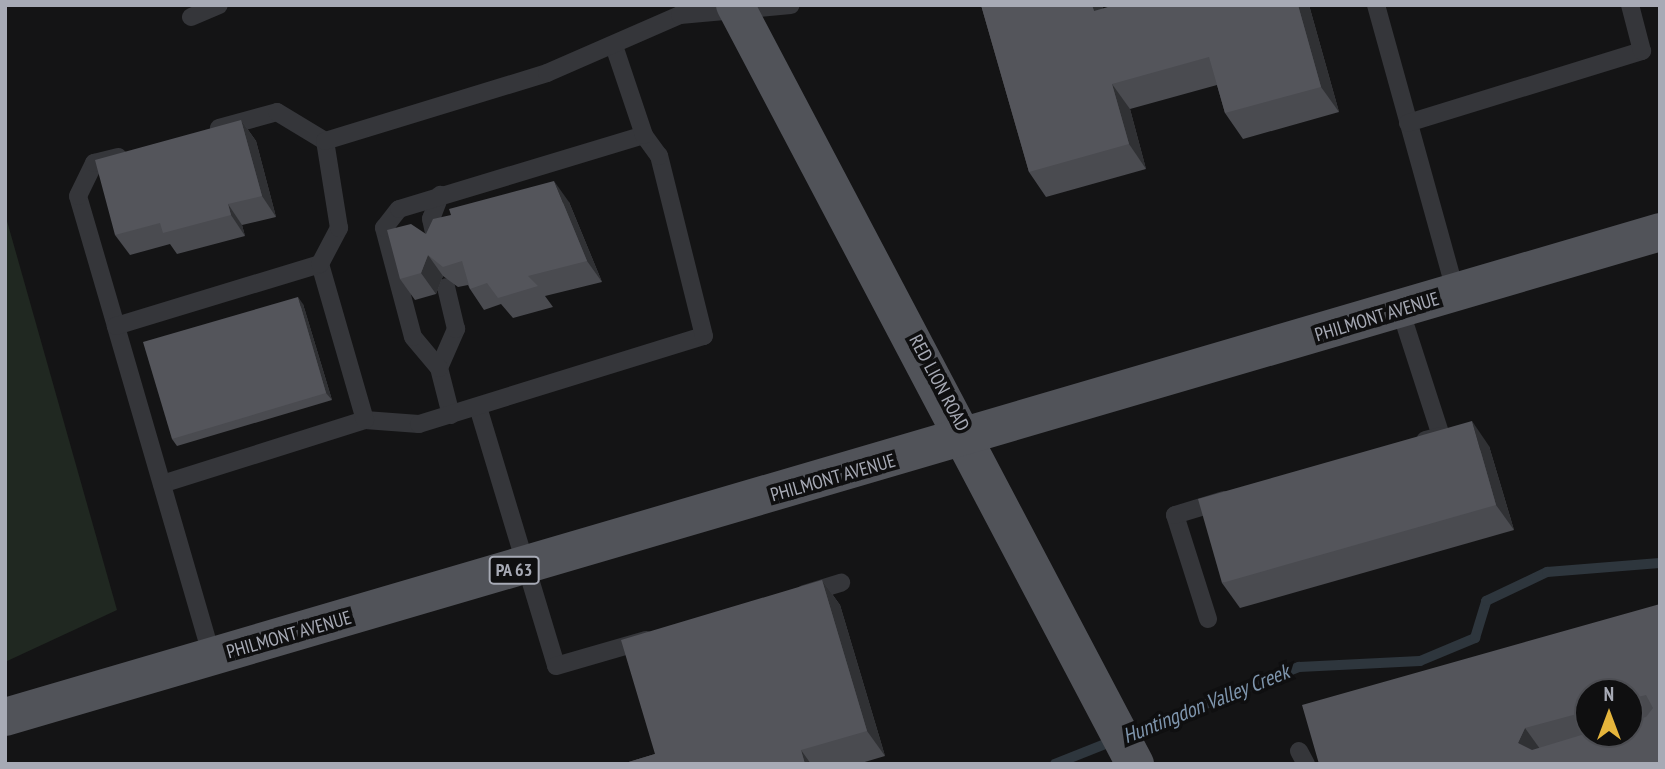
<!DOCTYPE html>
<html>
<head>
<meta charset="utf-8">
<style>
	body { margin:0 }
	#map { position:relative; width:1665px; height:769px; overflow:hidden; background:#141415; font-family:"PT Sans Narrow",sans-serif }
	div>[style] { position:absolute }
	.green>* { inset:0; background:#202821 }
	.stream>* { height:10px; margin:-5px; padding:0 5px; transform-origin:5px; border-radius:5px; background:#2e363d }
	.lane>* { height:18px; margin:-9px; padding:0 9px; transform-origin:9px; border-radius:9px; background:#35363a }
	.primary>* { height:38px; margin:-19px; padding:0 19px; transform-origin:19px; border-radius:19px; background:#515359 }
	.wall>* { inset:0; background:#4a4b50 }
	.shaded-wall>* { inset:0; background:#303134 }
	.building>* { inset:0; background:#54555b }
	span { translate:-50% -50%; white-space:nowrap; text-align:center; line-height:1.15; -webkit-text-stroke:7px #0f0f10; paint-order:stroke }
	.shield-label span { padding:2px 5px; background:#0f0f10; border:2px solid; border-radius:5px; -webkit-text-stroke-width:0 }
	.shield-label { font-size:18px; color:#a7aab5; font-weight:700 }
	.street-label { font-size:19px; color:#a7aab5 }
	.water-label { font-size:21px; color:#7f96ae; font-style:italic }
	.frame { position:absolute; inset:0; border:7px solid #a7aab5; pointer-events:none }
	.north { position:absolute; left:1574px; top:678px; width:70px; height:70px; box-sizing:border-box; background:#0f0f10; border:2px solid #4c4d52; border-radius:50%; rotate:0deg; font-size:19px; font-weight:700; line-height:28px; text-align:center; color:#a7aab5 }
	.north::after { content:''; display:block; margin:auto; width:24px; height:32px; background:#e5b53c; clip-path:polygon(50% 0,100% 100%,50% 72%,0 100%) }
</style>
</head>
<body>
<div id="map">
	<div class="green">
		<div style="clip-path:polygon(5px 214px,117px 610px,5px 662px)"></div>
	</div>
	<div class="stream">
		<div style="left:1055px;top:764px;width:263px;rotate:-21.7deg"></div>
		<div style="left:1299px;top:667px;width:121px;rotate:-2.8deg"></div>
		<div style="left:1420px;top:661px;width:60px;rotate:-22.7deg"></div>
		<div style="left:1475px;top:638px;width:39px;rotate:-73deg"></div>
		<div style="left:1486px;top:601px;width:68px;rotate:-25.4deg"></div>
		<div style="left:1547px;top:572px;width:113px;rotate:-4.6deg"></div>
	</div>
	<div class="lane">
		<div style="left:1376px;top:5px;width:299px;rotate:74.5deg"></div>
		<div style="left:191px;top:17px;width:30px;rotate:-23deg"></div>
		<div style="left:1408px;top:123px;width:245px;rotate:-17.1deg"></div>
		<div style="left:1642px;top:51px;width:48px;rotate:-104.6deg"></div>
		<div style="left:219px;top:128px;width:60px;rotate:-15.4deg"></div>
		<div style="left:277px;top:112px;width:56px;rotate:31.1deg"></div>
		<div style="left:436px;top:242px;width:24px;rotate:-102deg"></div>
		<div style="left:431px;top:219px;width:26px;rotate:-69deg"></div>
		<div style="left:1400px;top:309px;width:133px;rotate:72.1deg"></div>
		<div style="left:1441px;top:436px;width:16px;rotate:166deg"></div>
		<div style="left:116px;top:326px;width:135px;rotate:-106.3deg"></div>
		<div style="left:78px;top:196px;width:37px;rotate:-64deg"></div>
		<div style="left:94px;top:163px;width:25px;rotate:-14deg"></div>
		<div style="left:439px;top:368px;width:43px;rotate:-66.4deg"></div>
		<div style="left:456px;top:329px;width:43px;rotate:-103.4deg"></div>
		<div style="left:478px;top:407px;width:270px;rotate:73.2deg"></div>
		<div style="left:556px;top:666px;width:94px;rotate:-16.1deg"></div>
		<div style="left:451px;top:415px;width:49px;rotate:-104.3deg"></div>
		<div style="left:439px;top:368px;width:40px;rotate:-130deg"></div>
		<div style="left:413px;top:337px;width:113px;rotate:-104.9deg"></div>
		<div style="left:384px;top:228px;width:24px;rotate:-52deg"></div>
		<div style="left:399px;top:209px;width:256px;rotate:-16.8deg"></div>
		<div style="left:365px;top:420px;width:54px;rotate:4.2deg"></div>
		<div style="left:419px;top:424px;width:298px;rotate:-17.2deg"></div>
		<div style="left:704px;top:336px;width:186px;rotate:-104deg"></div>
		<div style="left:659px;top:156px;width:26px;rotate:-126deg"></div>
		<div style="left:644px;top:135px;width:94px;rotate:-108.6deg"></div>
		<div style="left:162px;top:484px;width:213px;rotate:-17.5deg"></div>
		<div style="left:365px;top:420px;width:162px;rotate:-106.1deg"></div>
		<div style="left:804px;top:594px;width:39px;rotate:-17deg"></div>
		<div style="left:1208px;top:619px;width:109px;rotate:-107.6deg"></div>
		<div style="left:1175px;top:515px;width:51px;rotate:-17deg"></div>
		<div style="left:212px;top:657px;width:345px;rotate:-106.2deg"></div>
		<div style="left:116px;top:326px;width:213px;rotate:-16.9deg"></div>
		<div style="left:320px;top:264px;width:41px;rotate:-62.2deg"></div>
		<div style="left:339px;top:228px;width:88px;rotate:-99.1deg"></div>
		<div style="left:325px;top:141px;width:232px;rotate:-17deg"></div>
		<div style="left:547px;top:73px;width:145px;rotate:-23.6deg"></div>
		<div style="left:680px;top:15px;width:111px;rotate:-5.1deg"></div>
		<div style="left:1299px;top:751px;width:15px;rotate:62deg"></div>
	</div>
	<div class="primary">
		<div style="left:735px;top:5px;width:858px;rotate:62.21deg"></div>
		<div style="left:5px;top:717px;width:1725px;rotate:-16.33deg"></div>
	</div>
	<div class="wall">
		<div style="clip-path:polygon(981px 5px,1102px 5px,1103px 9px,1115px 5px,1309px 5px,1339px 112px,1243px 139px,1225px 113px,1217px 85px,1130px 109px,1146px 169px,1046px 197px,1029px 172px)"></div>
		<div style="clip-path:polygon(241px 120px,256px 141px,276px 217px,242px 225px,245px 236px,177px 254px,170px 244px,130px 255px,115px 235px)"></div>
		<div style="clip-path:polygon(569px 202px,602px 282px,545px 296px,553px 307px,513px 318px,501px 304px,484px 310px,470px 289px,468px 285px,458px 287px,443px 276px,436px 294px,415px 300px,400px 279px,426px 234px)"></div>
		<div style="clip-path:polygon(303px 304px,332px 400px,177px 446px,172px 439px)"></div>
		<div style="clip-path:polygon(1489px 446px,1514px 530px,1240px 608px,1222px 583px)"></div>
		<div style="clip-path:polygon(822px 580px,840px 605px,885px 756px,858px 764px,622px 764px,655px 754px)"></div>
		<div style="clip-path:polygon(evenodd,1660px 604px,1660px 764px,1319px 764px,1660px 604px,1588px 692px,1630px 692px,1630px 734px,1588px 734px,1588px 692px)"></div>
	</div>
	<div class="shaded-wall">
		<div style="clip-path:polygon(1092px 5px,1102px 5px,1111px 36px,1094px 11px)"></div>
		<div style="clip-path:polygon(1298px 5px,1309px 5px,1339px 112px,1321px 87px)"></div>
		<div style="clip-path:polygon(1112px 84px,1130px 109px,1146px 169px,1129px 144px)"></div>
		<div style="clip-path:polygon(241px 120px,256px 141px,276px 217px,262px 196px)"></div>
		<div style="clip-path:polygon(554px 181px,569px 202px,602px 282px,587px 261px)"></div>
		<div style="clip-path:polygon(228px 204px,242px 225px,245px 236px,231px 215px)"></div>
		<div style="clip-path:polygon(428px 255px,443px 276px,436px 294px,421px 273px)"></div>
		<div style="clip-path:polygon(298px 297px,303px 304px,332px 400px,326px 393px)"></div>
		<div style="clip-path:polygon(1472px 421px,1489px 446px,1514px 530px,1496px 505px)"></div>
		<div style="clip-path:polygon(822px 580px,840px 605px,885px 756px,867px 731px)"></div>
		<div style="clip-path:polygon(1525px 728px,1543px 753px,1537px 764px,1518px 743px)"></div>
		<div style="clip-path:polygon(801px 750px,811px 764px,805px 764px)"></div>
	</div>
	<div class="building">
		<div style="clip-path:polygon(981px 5px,1092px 5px,1094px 11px,1115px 5px,1298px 5px,1321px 87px,1225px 113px,1209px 57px,1112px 84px,1129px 144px,1029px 172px)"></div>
		<div style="clip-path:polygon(241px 120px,262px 196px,228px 204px,231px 215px,163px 233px,160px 223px,115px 235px,95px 160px)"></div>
		<div style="clip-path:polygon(554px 181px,587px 261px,528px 276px,538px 286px,498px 298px,487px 283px,470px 289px,462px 261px,443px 267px,428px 255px,421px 273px,400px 279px,387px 230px,411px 224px,426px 234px,433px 219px,451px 215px,449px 209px)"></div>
		<div style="clip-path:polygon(298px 297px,326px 393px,172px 439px,143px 342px)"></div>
		<div style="clip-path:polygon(1472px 421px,1496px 505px,1222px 583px,1198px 499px)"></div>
		<div style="clip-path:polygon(822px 580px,867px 731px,801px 750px,805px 764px,622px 764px,655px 754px,621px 640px)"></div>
		<div style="clip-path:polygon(evenodd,1660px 604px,1660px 764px,1319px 764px,1302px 705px,1660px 604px,1588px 692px,1630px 692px,1630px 699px,1646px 695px,1653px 708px,1646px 717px,1630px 721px,1630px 734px,1588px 733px,1532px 750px,1518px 743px,1525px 728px,1588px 711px,1588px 692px)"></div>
	</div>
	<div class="shield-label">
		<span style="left:514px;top:570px">PA 63</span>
	</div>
	<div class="street-label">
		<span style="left:1377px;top:317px;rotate:-17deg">PHILMONT AVENUE</span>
		<span style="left:939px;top:383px;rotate:62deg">RED LION ROAD</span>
		<span style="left:833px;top:478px;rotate:-16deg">PHILMONT AVENUE</span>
		<span style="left:289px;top:635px;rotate:-16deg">PHILMONT AVENUE</span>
	</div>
	<div class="water-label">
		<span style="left:1206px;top:704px;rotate:-22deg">Huntingdon Valley Creek</span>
	</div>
	<div class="frame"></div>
	<div class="north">N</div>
</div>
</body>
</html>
